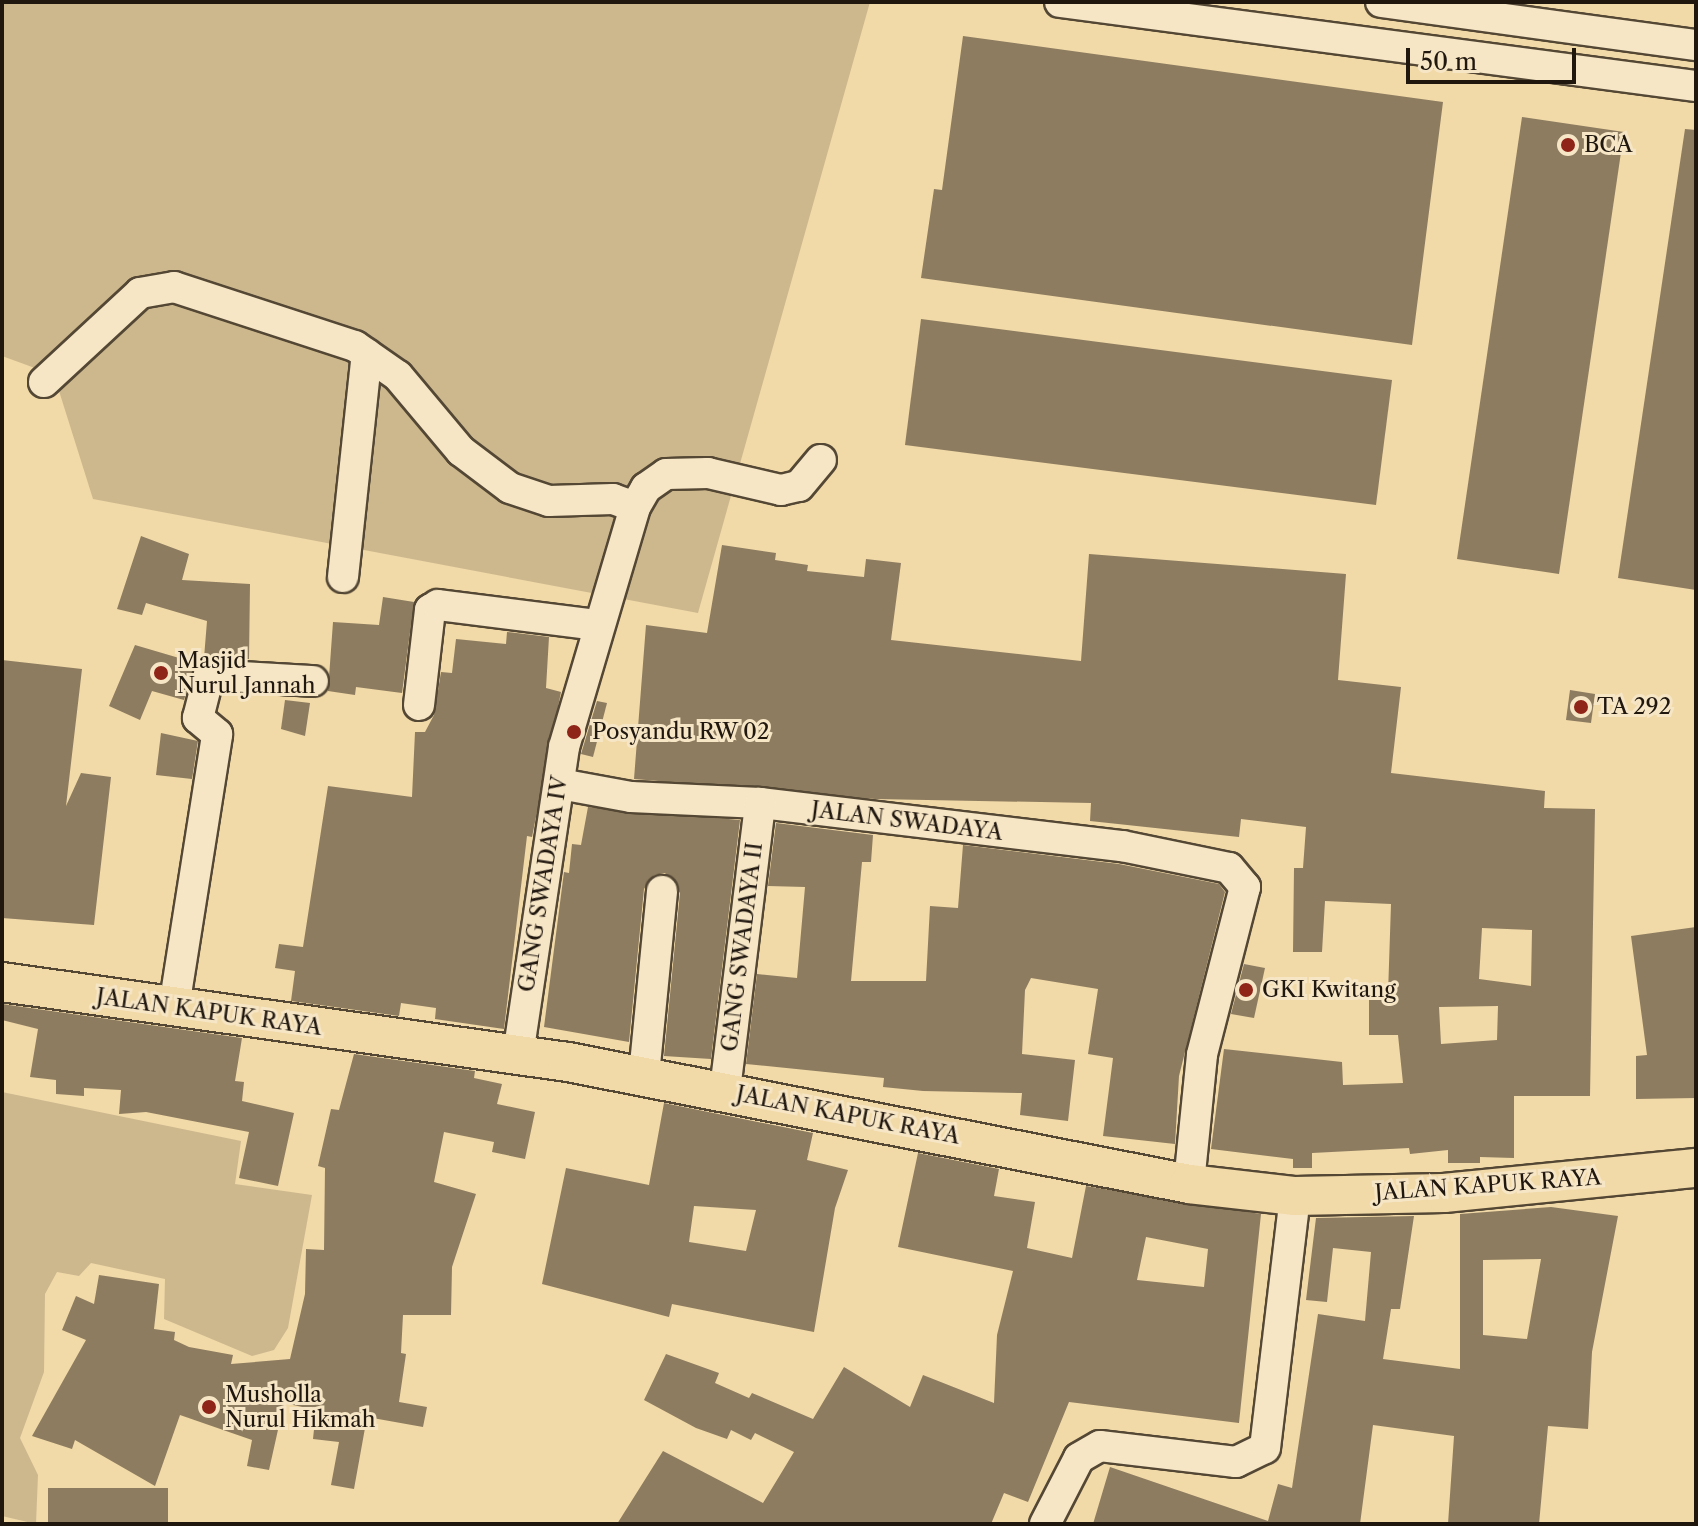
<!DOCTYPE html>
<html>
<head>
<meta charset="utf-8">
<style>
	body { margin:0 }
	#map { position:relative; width:1698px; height:1526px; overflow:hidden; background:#f1d9a8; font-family:"Libre Caslon Text",serif }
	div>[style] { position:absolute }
	.green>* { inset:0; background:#cdb88e }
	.building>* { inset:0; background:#8d7c5f }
	.roads { filter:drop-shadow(2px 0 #544835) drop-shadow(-2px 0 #544835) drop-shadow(0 2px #544835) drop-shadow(0 -2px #544835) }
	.minor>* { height:30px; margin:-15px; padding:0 15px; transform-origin:15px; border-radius:15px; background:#f6e6c6 }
	.major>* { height:38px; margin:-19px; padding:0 19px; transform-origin:19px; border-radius:19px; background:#f1d9a8 }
	.dots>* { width:22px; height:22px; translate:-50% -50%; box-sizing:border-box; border:4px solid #f6e6c6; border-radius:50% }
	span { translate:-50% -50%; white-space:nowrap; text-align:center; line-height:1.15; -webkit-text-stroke:6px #f6e6c6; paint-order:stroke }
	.poi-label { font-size:22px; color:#20170f }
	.left { translate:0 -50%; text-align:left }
	.street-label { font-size:22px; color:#20170f }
	.frame { position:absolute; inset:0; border:4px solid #20170f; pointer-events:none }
	.scale { position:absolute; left:1406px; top:48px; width:170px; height:36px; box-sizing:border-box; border:4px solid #20170f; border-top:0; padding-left:10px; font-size:24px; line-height:28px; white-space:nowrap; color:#20170f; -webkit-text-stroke:6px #f6e6c6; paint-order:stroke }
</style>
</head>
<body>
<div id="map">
	<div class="green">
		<div style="clip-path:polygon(2px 2px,870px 2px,698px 613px,93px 499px,54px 375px,2px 356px)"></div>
		<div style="clip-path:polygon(2px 1092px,241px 1141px,235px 1184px,312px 1195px,288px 1328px,274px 1350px,252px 1356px,164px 1319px,165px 1279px,91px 1263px,79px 1276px,57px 1272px,45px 1294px,44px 1372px,20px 1438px,38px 1475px,36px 1524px,2px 1516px)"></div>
	</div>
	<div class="building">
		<div style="clip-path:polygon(963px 36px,1443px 102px,1412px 345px,921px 278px,934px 189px,942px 190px)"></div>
		<div style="clip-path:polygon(1522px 117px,1624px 132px,1559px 574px,1457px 559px)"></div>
		<div style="clip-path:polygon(1685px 129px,1696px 130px,1696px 590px,1618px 578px)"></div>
		<div style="clip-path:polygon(921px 319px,1392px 380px,1376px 505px,905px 445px)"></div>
		<div style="clip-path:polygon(141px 536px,189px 554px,182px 580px,250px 584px,249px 659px,204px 658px,207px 621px,146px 603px,142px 615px,117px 609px)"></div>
		<div style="clip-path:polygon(evenodd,722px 545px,776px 553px,775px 560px,808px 565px,807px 571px,864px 577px,866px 559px,901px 563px,891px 640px,1081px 661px,1089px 554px,1346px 574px,1338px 680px,1401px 687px,1391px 773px,1545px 791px,1544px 808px,1595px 809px,1590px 1096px,1514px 1096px,1514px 1158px,1480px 1157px,1480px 1163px,1448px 1163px,1448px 1150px,1410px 1154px,1409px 1148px,1312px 1153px,1312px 1168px,1293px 1168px,1293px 1159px,1211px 1149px,1224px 1049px,1342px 1062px,1343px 1085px,1403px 1083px,1398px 1035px,1369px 1035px,1369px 994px,1388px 994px,1391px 904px,1325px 901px,1322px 952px,1293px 952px,1294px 868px,1303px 868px,1306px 827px,1241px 819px,1239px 837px,1090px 821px,1091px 803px,875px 799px,634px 779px,646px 625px,707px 633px,722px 545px,1482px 928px,1532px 930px,1531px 986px,1479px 979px,1482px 928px,722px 545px,1498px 1006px,1497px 1040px,1441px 1044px,1439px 1007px,1498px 1006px)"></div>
		<div style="clip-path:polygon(383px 597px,414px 602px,402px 693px,356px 687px,355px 695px,328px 691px,333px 622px,379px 625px)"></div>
		<div style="clip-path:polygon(507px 632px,549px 637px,546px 688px,561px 692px,532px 837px,527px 836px,504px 1029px,435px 1019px,436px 1008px,401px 1003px,399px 1016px,291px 1001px,295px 971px,275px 968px,279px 944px,303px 947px,328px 786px,412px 797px,415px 732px,425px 732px,434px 715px,441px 672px,452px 673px,456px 639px,506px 644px)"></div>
		<div style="clip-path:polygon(135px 645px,196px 663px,184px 700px,152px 691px,140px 720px,109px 706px)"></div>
		<div style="clip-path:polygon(2px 660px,82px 669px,66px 806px,81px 773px,111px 777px,94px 925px,2px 918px)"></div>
		<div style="clip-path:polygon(1570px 690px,1595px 694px,1591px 723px,1566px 720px)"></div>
		<div style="clip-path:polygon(285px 700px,310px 703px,305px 736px,281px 729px)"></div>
		<div style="clip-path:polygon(597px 701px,607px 703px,593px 757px,581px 754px)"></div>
		<div style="clip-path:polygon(161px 733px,198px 741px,192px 779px,156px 775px)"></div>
		<div style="clip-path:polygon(588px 807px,740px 820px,711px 1059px,664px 1056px,680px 893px,665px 873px,654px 875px,644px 889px,629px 1042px,544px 1027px,564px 872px,569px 873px,572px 844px,581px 845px)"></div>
		<div style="clip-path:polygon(776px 823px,873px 835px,871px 862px,862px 862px,851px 981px,926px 981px,930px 906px,958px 908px,963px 845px,1119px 864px,1219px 884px,1225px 892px,1179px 1076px,1175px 1144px,1103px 1136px,1113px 1058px,1088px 1054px,1098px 989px,1031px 978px,1025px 990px,1022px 1054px,1075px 1060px,1068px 1121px,1020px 1115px,1022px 1093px,923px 1091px,883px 1087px,884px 1078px,746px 1064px,757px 974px,797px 978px,805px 887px,768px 886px)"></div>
		<div style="clip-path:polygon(1696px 927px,1696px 1098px,1636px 1099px,1636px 1056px,1647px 1055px,1631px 936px)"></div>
		<div style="clip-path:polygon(1244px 964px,1265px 968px,1254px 1018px,1231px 1014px)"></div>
		<div style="clip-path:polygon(2px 1004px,242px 1038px,235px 1081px,244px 1082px,242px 1101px,294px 1113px,278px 1186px,239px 1178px,249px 1132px,146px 1112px,119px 1114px,121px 1090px,84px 1088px,84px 1096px,56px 1094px,56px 1080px,30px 1077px,38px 1029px,2px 1020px)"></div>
		<div style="clip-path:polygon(354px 1054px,475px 1071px,474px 1078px,502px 1084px,497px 1104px,535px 1112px,525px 1159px,492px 1152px,494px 1142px,444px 1132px,434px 1182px,476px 1194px,452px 1267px,451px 1315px,403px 1315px,401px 1353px,406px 1354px,399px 1402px,427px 1407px,423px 1427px,367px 1417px,354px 1489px,331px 1485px,339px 1442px,313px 1439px,316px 1410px,284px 1403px,269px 1470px,247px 1466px,252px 1440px,180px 1415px,155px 1486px,75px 1440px,72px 1449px,32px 1436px,86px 1340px,62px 1330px,76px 1296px,94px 1304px,99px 1275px,159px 1284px,154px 1329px,175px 1332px,174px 1340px,189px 1347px,233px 1355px,231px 1364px,290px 1359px,305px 1294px,306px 1249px,324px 1250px,325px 1168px,318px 1166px,331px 1109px,339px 1110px)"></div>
		<div style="clip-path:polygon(evenodd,664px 1103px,813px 1133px,807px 1160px,848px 1170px,835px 1208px,814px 1332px,672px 1304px,669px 1317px,542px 1284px,566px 1168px,649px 1185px,664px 1103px,694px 1206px,756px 1210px,746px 1251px,689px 1242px,694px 1206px)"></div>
		<div style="clip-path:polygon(evenodd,918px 1153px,999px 1169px,994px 1196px,1035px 1202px,1027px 1248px,1072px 1258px,1086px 1186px,1261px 1214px,1239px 1423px,1069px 1402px,1028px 1502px,1004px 1493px,991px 1524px,617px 1524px,663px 1451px,763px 1503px,794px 1452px,755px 1433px,751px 1440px,731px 1430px,727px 1439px,696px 1428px,644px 1400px,666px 1354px,719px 1373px,715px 1383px,749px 1398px,752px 1393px,813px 1419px,844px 1367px,910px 1407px,923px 1375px,994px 1403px,997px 1335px,1013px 1271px,898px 1247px,918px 1153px,1146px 1237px,1208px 1249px,1204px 1287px,1137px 1280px,1146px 1237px)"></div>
		<div style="clip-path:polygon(evenodd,1551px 1207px,1618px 1216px,1592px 1352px,1588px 1429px,1548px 1426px,1539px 1524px,1448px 1524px,1454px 1436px,1373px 1425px,1360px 1524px,1093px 1524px,1110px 1467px,1268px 1521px,1278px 1484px,1292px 1488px,1318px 1314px,1365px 1321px,1371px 1252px,1333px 1248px,1327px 1302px,1306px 1300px,1316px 1218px,1414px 1216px,1400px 1309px,1391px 1309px,1383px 1359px,1460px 1369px,1460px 1214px,1551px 1207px,1541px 1259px,1527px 1339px,1483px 1335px,1483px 1260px,1541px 1259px)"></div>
		<div style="clip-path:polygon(48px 1488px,168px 1488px,168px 1524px,48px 1524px)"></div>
	</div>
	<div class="roads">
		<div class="minor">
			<div style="left:1060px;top:2px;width:642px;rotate:7.52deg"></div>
			<div style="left:1381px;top:2px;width:318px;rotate:7.8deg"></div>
			<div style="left:44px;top:382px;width:131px;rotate:-42.8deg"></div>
			<div style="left:140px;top:293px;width:35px;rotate:-10deg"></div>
			<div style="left:174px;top:287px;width:190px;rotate:18.1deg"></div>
			<div style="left:355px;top:346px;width:52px;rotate:34.9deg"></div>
			<div style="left:398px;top:376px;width:98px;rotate:50deg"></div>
			<div style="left:461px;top:451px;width:61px;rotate:37.1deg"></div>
			<div style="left:510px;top:488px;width:41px;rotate:18.4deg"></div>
			<div style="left:549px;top:501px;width:64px;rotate:-1.8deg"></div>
			<div style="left:613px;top:499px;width:23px;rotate:20deg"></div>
			<div style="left:343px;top:577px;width:224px;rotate:-83.9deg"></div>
			<div style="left:419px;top:705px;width:96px;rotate:-83.4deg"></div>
			<div style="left:430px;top:610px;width:9px;rotate:-32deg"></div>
			<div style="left:438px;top:605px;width:160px;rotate:7.2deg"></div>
			<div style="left:560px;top:784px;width:72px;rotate:10.4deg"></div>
			<div style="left:631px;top:797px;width:129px;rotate:2.7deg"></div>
			<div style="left:760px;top:803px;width:365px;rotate:6.8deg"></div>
			<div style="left:1122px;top:846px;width:109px;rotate:11.6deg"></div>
			<div style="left:1229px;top:868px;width:25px;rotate:50deg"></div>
			<div style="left:1245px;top:887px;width:173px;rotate:104.4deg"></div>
			<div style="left:1202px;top:1055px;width:130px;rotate:95.8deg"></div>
			<div style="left:174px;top:1007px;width:276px;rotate:-81deg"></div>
			<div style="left:217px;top:734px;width:25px;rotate:-140deg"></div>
			<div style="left:198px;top:718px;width:44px;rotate:-75.7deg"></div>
			<div style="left:209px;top:675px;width:104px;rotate:3.3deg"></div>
			<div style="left:518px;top:1055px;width:311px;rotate:-81.5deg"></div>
			<div style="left:564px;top:747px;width:250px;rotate:-73.5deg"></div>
			<div style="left:635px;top:507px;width:22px;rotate:-60deg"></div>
			<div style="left:646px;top:488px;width:24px;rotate:-35deg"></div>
			<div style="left:666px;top:474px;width:42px;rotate:-1.4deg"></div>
			<div style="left:708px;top:473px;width:75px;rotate:13.1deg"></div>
			<div style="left:781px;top:490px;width:18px;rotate:-13deg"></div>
			<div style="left:799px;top:486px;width:34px;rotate:-50deg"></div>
			<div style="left:644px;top:1075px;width:185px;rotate:-84.4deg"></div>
			<div style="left:725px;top:1090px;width:289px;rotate:-83deg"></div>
			<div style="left:1045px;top:1524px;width:74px;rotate:-62.7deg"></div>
			<div style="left:1079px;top:1458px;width:24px;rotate:-30deg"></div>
			<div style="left:1100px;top:1446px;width:137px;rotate:6.7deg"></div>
			<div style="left:1236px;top:1462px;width:32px;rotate:-26deg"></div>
			<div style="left:1265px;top:1448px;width:254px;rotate:-83.2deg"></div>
		</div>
		<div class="major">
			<div style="left:2px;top:982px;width:572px;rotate:8.05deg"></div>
			<div style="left:568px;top:1062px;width:633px;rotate:11.11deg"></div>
			<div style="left:1189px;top:1184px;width:107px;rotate:6.5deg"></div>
			<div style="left:1295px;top:1196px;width:149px;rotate:-1.2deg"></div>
			<div style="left:1444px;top:1193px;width:253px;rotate:-5.7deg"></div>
		</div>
	</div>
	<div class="dots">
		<div style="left:1568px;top:145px;background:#8f2418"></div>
		<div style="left:161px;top:673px;background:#8f2418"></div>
		<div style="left:1581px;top:707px;background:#8f2418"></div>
		<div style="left:574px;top:732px;background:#8f2418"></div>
		<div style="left:1246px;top:990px;background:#8f2418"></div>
		<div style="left:209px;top:1407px;background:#8f2418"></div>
	</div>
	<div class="poi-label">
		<span class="left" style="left:1584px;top:145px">BCA</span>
		<span class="left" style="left:177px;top:673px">Masjid<br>Nurul Jannah</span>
		<span class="left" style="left:1597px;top:707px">TA 292</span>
		<span class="left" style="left:592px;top:732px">Posyandu RW 02</span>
		<span class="left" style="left:1262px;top:990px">GKI Kwitang</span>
		<span class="left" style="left:225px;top:1407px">Musholla<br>Nurul Hikmah</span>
	</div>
	<div class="street-label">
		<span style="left:907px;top:821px;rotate:7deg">JALAN SWADAYA</span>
		<span style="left:543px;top:884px;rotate:-81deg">GANG SWADAYA IV</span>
		<span style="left:742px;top:947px;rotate:-83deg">GANG SWADAYA II</span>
		<span style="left:209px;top:1012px;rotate:8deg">JALAN KAPUK RAYA</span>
		<span style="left:848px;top:1115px;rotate:11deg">JALAN KAPUK RAYA</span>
		<span style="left:1488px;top:1185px;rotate:-4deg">JALAN KAPUK RAYA</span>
	</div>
	<div class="frame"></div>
	<div class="scale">50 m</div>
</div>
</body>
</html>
